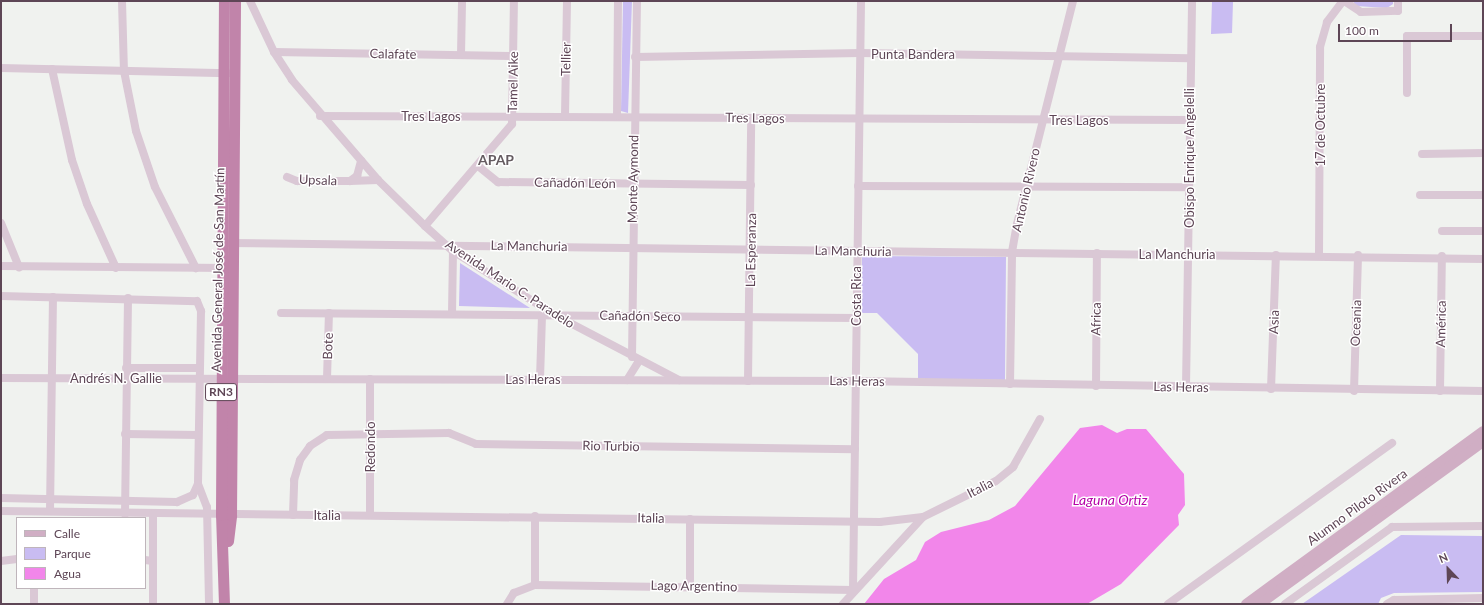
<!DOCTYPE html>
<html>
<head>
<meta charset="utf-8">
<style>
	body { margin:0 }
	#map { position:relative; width:1484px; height:605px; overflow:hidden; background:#f0f2ef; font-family:Lato,sans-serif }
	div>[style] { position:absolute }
	.green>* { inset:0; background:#c9bcf2 }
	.water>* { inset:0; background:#f286ea }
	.minor>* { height:8px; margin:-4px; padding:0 4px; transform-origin:4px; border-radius:4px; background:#dac8d5 }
	.major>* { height:10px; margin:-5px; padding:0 5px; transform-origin:5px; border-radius:5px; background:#d0aec4 }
	.highway>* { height:11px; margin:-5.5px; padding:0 5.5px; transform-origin:5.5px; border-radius:5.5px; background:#c184aa }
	span { translate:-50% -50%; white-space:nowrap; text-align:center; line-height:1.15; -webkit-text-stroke:3px #fff; paint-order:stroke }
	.shield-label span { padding:1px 3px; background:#fff; border:1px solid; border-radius:3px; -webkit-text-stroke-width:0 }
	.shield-label { font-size:12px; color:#5e4656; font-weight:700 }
	.street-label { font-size:13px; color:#5e4656 }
	.neighbourhood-label { font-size:14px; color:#655c61; font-weight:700 }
	.water-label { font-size:14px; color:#b503a8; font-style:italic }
	.frame { position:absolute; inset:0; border:2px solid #5e4656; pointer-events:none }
	.legend { position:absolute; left:16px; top:517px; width:130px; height:72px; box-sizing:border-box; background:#fff; border:1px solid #bfb5bb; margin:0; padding:5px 7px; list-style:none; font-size:12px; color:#5e4656 }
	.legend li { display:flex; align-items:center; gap:8px; height:20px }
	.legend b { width:20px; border:1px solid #bfb5bb }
	.north { position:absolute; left:1428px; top:549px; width:40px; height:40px; -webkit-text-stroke:3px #fff; paint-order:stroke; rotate:337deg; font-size:11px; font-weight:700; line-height:16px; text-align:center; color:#5e4656 }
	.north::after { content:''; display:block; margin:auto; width:14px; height:18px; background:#5e4656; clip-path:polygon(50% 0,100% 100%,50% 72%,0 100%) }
	.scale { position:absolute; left:1338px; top:24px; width:114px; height:18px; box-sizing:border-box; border:2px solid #5e4656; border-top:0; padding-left:5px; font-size:12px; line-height:14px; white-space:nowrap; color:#5e4656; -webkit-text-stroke:3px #fff; paint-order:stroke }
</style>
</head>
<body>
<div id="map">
	<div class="green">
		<div style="clip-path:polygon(623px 1px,632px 1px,628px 113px,621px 111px)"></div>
		<div style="clip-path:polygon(1212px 1px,1233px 1px,1232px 33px,1211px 34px)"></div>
		<div style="clip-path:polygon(1353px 1px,1393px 1px,1393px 4px,1387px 8px,1356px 6px)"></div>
		<div style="clip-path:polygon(862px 256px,1006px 257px,1005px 380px,918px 379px,918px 354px,877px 313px,862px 313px)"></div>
		<div style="clip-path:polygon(460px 263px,530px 308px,459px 306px)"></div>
		<div style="clip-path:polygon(1401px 535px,1483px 536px,1483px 592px,1394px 593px,1381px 598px,1378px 604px,1302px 604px)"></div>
	</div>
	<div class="water">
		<div style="clip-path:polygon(1102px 425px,1117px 433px,1127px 429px,1146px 429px,1184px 474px,1185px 505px,1178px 515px,1179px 525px,1121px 584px,1087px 604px,864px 604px,884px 579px,916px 560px,925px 542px,941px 532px,989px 520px,1015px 506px,1080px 428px)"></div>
	</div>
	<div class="minor">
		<div style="left:122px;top:1px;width:70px;rotate:88.4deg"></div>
		<div style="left:124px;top:71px;width:61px;rotate:78.7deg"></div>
		<div style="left:136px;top:131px;width:59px;rotate:71.3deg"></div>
		<div style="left:155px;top:187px;width:91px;rotate:63.2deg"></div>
		<div style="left:250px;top:1px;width:56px;rotate:64.8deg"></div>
		<div style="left:274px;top:52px;width:33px;rotate:57deg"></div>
		<div style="left:292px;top:80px;width:132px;rotate:49.3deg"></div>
		<div style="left:378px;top:180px;width:66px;rotate:44.4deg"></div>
		<div style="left:425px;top:226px;width:38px;rotate:42deg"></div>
		<div style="left:453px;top:251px;width:120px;rotate:32.1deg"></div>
		<div style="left:555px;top:315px;width:140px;rotate:27.7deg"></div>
		<div style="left:1344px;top:1px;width:20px;rotate:33deg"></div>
		<div style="left:1361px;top:12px;width:37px;rotate:-2deg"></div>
		<div style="left:1398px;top:11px;width:10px;rotate:-90deg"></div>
		<div style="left:274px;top:52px;width:239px;rotate:1deg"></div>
		<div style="left:461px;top:55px;width:54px;rotate:-88.9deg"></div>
		<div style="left:635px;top:57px;width:225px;rotate:-1deg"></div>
		<div style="left:860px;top:53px;width:330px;rotate:0.9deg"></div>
		<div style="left:1px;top:68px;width:227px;rotate:1.3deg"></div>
		<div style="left:52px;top:69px;width:93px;rotate:77.6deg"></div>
		<div style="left:72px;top:160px;width:46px;rotate:71.2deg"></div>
		<div style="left:87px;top:204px;width:70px;rotate:65.6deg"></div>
		<div style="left:1407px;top:93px;width:57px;rotate:-90deg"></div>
		<div style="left:1407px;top:36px;width:76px"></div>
		<div style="left:320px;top:116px;width:869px;rotate:0.26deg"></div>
		<div style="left:565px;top:116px;width:115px;rotate:-89deg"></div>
		<div style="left:617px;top:116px;width:115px;rotate:-89.5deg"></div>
		<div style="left:1422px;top:154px;width:61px;rotate:-0.9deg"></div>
		<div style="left:478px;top:166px;width:26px;rotate:39deg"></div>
		<div style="left:498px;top:182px;width:253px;rotate:0.7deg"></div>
		<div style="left:287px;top:177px;width:11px;rotate:22deg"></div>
		<div style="left:297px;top:181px;width:53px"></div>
		<div style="left:350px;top:181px;width:9px;rotate:-36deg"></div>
		<div style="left:357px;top:176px;width:16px;rotate:-75deg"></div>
		<div style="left:350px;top:181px;width:28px;rotate:-2deg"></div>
		<div style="left:858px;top:186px;width:331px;rotate:0.2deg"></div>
		<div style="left:1420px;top:195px;width:63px"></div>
		<div style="left:1px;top:223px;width:48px;rotate:67.8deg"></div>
		<div style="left:425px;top:226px;width:134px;rotate:-49.5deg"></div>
		<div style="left:512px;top:124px;width:123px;rotate:-89.1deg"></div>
		<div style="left:1442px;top:231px;width:41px"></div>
		<div style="left:228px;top:243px;width:1255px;rotate:0.73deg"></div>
		<div style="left:1319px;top:255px;width:208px;rotate:-89.7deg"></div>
		<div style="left:1320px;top:47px;width:26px;rotate:-74deg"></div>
		<div style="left:1327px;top:22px;width:26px;rotate:-53deg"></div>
		<div style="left:1px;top:266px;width:226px;rotate:0.5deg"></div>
		<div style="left:1px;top:296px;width:196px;rotate:1.5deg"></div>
		<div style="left:197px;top:301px;width:11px;rotate:68deg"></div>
		<div style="left:201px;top:311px;width:173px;rotate:91deg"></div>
		<div style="left:198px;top:484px;width:25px;rotate:69deg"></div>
		<div style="left:207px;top:507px;width:97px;rotate:88.8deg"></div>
		<div style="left:281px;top:313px;width:575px;rotate:0.5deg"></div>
		<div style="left:452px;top:314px;width:63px;rotate:-89.1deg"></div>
		<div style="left:632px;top:357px;width:356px;rotate:-89.2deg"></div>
		<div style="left:126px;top:368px;width:72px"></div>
		<div style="left:1px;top:378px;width:855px;rotate:0.2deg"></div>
		<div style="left:856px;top:381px;width:627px;rotate:0.91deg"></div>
		<div style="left:327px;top:379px;width:66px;rotate:-88.3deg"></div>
		<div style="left:540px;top:379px;width:64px;rotate:-88.2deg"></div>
		<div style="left:627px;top:380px;width:22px;rotate:-58deg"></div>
		<div style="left:748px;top:381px;width:262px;rotate:-89.3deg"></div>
		<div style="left:1010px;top:384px;width:132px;rotate:-89.1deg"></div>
		<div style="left:1012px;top:252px;width:28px;rotate:-80deg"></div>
		<div style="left:1017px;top:224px;width:230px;rotate:-75.9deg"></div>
		<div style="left:1096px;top:386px;width:133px;rotate:-89.6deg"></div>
		<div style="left:1186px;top:387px;width:386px;rotate:-89.1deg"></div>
		<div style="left:1271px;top:389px;width:134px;rotate:-87.9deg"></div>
		<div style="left:1354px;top:391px;width:136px;rotate:-88.3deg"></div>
		<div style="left:1440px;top:391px;width:135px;rotate:-89.2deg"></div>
		<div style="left:125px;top:434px;width:73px;rotate:0.8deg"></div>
		<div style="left:1px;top:498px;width:176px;rotate:1.3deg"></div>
		<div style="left:177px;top:502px;width:17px;rotate:-24deg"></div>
		<div style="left:193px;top:495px;width:12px;rotate:-66deg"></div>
		<div style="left:1px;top:511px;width:879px;rotate:0.72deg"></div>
		<div style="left:880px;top:522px;width:43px;rotate:-6.6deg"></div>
		<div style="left:923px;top:517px;width:81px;rotate:-26.3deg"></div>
		<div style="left:996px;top:481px;width:22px;rotate:-39deg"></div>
		<div style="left:1013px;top:467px;width:55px;rotate:-60.6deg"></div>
		<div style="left:50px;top:511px;width:214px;rotate:-89.2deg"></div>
		<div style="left:125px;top:514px;width:216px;rotate:-89.2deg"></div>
		<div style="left:293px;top:515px;width:35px;rotate:-88deg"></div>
		<div style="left:294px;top:480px;width:21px;rotate:-73deg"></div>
		<div style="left:300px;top:460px;width:17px;rotate:-54deg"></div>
		<div style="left:310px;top:446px;width:20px;rotate:-33deg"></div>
		<div style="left:327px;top:435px;width:122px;rotate:-0.9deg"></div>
		<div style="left:449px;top:433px;width:29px;rotate:22deg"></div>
		<div style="left:476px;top:444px;width:379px;rotate:0.8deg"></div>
		<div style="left:370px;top:515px;width:136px;rotate:-90deg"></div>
		<div style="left:145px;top:560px;width:8px;rotate:7deg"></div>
		<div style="left:1px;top:561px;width:16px;rotate:-7deg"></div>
		<div style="left:535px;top:585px;width:318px;rotate:0.9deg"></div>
		<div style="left:690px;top:586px;width:67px;rotate:-90deg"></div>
		<div style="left:853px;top:590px;width:589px;rotate:-89.22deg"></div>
		<div style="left:34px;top:604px;width:16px;rotate:-90deg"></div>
		<div style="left:153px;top:604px;width:90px;rotate:-90deg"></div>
		<div style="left:507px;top:604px;width:13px;rotate:-58deg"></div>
		<div style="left:514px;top:593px;width:22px;rotate:-21deg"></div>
		<div style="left:535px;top:585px;width:69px;rotate:-90deg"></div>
		<div style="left:843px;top:604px;width:118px;rotate:-47.4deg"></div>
		<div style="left:1168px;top:604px;width:276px;rotate:-35.7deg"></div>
		<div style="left:1285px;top:604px;width:132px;rotate:-35.7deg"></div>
		<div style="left:1392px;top:527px;width:91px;rotate:-0.6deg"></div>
		<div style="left:1387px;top:604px;width:8px;rotate:-30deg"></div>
		<div style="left:1394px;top:600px;width:89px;rotate:-1.3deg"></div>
	</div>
	<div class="major">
		<div style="left:1246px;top:604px;width:293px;rotate:-36.1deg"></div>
		<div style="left:1260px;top:604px;width:276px;rotate:-36deg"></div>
	</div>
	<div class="highway">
		<div style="left:228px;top:541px;width:26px;rotate:-83deg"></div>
		<div style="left:231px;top:515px;width:514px;rotate:-89.55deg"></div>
		<div style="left:224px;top:604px;width:89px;rotate:-91.9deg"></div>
		<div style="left:221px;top:515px;width:514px;rotate:-89.67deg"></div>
	</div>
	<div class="shield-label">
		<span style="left:221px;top:392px">RN3</span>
	</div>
	<div class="street-label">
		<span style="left:393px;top:54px;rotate:1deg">Calafate</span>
		<span style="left:913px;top:54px">Punta Bandera</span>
		<span style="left:566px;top:59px;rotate:-89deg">Tellier</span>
		<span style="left:513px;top:82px;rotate:-89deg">Tamel Aike</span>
		<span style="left:431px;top:116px">Tres Lagos</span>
		<span style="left:755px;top:118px;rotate:1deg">Tres Lagos</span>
		<span style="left:1079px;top:120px">Tres Lagos</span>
		<span style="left:1320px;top:125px;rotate:-90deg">17 de Octubre</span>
		<span style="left:1189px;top:158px;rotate:-90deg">Obispo Enrique Angelelli</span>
		<span style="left:633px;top:179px;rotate:-89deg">Monte Aymond</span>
		<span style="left:318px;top:180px;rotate:2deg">Upsala</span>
		<span style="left:575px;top:183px;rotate:1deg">Cañadón León</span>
		<span style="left:1026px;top:190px;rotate:-77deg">Antonio Rivero</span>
		<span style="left:529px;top:246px;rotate:1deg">La Manchuria</span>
		<span style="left:751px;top:250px;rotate:-89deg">La Esperanza</span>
		<span style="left:853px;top:251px;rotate:1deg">La Manchuria</span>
		<span style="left:1177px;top:254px">La Manchuria</span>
		<span style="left:218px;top:270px;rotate:-89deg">Avenida General José de San Martín</span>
		<span style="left:510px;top:284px;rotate:33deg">Avenida Mario C. Paradelo</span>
		<span style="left:856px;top:296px;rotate:-90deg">Costa Rica</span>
		<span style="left:640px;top:316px;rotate:1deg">Cañadón Seco</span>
		<span style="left:1096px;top:319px;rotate:-89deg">Africa</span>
		<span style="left:1274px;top:322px;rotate:-88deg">Asia</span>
		<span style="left:1356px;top:323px;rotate:-88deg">Oceania</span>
		<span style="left:1441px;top:324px;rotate:-89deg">América</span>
		<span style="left:328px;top:346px;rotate:-88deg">Bote</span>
		<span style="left:116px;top:378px">Andrés N. Gallie</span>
		<span style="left:533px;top:379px">Las Heras</span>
		<span style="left:857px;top:381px;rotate:1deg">Las Heras</span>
		<span style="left:1181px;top:387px;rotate:1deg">Las Heras</span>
		<span style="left:611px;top:446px;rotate:1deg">Rio Turbio</span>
		<span style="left:370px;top:447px;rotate:-90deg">Redondo</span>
		<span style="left:980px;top:488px;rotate:-27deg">Italia</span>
		<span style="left:1357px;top:507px;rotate:-36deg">Alumno Piloto Rivera</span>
		<span style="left:327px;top:515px">Italia</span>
		<span style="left:651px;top:518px;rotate:1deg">Italia</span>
		<span style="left:694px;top:586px;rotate:1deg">Lago Argentino</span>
	</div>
	<div class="neighbourhood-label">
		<span style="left:496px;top:160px">APAP</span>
	</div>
	<div class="water-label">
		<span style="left:1110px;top:500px">Laguna Ortiz</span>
	</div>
	<div class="frame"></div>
	<ul class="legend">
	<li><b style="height:5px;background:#d0aec4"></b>Calle</li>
	<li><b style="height:11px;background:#c9bcf2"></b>Parque</li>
	<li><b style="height:11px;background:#f286ea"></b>Agua</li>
	</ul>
	<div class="north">N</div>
	<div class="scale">100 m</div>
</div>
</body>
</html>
